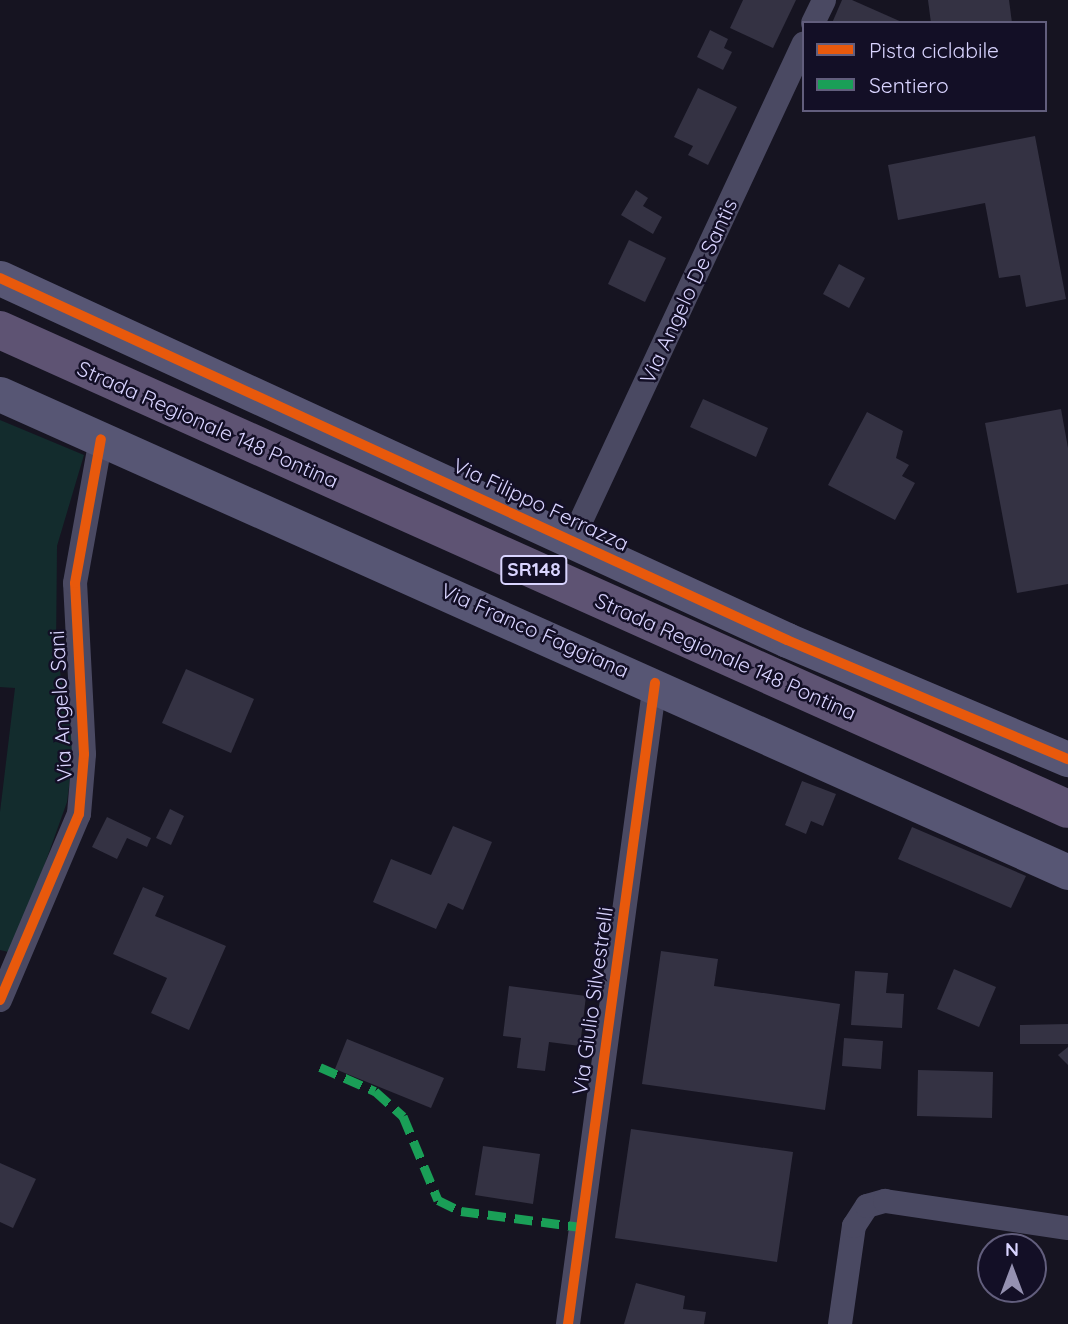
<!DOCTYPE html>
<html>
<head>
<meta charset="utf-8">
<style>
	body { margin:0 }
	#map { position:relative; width:1068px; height:1324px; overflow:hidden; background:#161421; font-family:Quicksand,sans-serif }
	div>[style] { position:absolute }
	.green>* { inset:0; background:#132c2d }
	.building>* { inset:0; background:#343243 }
	.street>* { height:24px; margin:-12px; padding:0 12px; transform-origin:12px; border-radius:12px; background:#4a4962 }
	.secondary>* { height:35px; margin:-17.5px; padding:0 17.5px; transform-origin:17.5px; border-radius:17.5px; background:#575674 }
	.primary>* { height:38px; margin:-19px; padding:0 19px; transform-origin:19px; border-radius:19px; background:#5e5373 }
	.quiet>* { height:9px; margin-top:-4.5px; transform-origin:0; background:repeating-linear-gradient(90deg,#1a9f57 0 18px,transparent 0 27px) }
	.cycleway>* { height:10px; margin:-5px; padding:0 5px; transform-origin:5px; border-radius:5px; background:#e8590c }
	span { translate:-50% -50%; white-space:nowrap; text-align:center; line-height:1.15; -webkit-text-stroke:5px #130f26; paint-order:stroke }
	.shield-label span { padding:2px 5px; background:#130f26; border:2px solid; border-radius:5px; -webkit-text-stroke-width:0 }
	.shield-label { font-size:19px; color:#d9d4ff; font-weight:700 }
	.street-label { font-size:21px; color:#d9d4ff }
	.legend { position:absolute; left:802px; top:21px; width:245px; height:91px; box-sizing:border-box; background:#130f26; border:2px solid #625e7d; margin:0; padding:9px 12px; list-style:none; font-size:21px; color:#d9d4ff }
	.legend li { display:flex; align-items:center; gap:14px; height:35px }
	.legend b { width:35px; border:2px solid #625e7d }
	.north { position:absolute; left:977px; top:1233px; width:70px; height:70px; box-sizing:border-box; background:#130f26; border:2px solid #625e7d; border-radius:50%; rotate:0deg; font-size:19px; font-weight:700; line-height:28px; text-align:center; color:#d9d4ff }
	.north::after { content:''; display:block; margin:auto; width:24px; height:32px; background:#9591b1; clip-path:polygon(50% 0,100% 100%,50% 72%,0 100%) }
</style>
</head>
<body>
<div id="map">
	<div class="green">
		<div style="clip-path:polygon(0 420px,84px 455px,57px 546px,56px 650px,74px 748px,67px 802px,13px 953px,0 950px,0 812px,15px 688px,0 687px)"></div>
	</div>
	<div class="building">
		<div style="clip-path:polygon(743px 0,796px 0,773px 48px,730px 28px)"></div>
		<div style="clip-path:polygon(842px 0,852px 0,904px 23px,832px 23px)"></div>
		<div style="clip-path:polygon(928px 0,1009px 0,1012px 23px,931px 23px)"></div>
		<div style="clip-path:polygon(710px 30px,728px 39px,724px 48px,732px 52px,723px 70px,697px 57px)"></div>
		<div style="clip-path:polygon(698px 88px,737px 107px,708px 165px,688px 155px,693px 146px,674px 137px)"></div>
		<div style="clip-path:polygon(1035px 136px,1066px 299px,1026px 307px,1020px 275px,999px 278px,985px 203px,898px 220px,888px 165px)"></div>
		<div style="clip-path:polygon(636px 190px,648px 198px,643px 206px,662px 217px,653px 234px,621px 215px)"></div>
		<div style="clip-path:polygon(629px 240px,666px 258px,645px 302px,608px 284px)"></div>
		<div style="clip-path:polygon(839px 264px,865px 278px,849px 308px,823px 294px)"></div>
		<div style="clip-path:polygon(703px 399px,768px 428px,756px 457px,690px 427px)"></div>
		<div style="clip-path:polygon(1061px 409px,1068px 448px,1068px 584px,1017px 593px,985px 423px)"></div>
		<div style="clip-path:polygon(867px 412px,903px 431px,896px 458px,909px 465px,902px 476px,915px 483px,895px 520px,828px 485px)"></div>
		<div style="clip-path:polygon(186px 669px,254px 699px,231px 753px,162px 723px)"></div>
		<div style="clip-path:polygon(802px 781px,836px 794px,823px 826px,811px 821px,806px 834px,785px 825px)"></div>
		<div style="clip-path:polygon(170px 809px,184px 816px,171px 845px,156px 838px)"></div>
		<div style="clip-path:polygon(107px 817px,151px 838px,147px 847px,127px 838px,117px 859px,92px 847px)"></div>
		<div style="clip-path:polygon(453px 826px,492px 842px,463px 910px,448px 903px,436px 929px,373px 902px,391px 859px,431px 875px)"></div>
		<div style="clip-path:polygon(912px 827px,1026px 876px,1011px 908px,898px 859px)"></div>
		<div style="clip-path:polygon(143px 887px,164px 896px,155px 916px,226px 946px,189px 1030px,151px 1013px,167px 978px,113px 954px)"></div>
		<div style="clip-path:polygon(661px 951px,718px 959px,714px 986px,840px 1004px,825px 1110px,642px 1084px)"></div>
		<div style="clip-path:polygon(954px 969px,996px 987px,979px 1027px,937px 1009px)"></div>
		<div style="clip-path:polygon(855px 971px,888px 973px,886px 993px,904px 994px,902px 1028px,851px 1025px)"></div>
		<div style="clip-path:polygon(509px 986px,586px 996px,580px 1046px,549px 1042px,545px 1071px,517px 1068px,521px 1038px,503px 1036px)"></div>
		<div style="clip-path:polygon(1068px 1024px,1068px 1044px,1020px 1044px,1020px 1025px)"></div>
		<div style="clip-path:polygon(844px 1038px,883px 1041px,881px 1069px,842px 1066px)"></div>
		<div style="clip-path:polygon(347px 1039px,444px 1078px,431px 1108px,335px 1069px)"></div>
		<div style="clip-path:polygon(1068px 1047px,1068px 1065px,1058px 1055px)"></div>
		<div style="clip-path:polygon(918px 1070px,993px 1072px,992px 1118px,917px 1116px)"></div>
		<div style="clip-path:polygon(631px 1129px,793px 1152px,777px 1262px,615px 1238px)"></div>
		<div style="clip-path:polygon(483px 1146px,540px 1154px,533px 1204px,475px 1195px)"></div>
		<div style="clip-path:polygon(0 1163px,36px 1179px,13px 1228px,0 1222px)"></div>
		<div style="clip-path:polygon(636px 1283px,685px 1296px,683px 1309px,706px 1312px,704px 1324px,624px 1324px)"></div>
	</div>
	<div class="street">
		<div style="left:813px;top:23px;width:25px;rotate:-64deg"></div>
		<div style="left:572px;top:540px;width:548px;rotate:-64.98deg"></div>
		<div style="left:0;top:1000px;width:202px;rotate:-67deg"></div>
		<div style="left:79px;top:814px;width:60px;rotate:-85.2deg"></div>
		<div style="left:84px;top:754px;width:171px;rotate:-93deg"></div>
		<div style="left:75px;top:583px;width:146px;rotate:-79.8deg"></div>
		<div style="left:568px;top:1324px;width:647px;rotate:-82.27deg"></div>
		<div style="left:840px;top:1324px;width:99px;rotate:-81.9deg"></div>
		<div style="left:854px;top:1226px;width:24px;rotate:-57deg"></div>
		<div style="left:867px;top:1206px;width:19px;rotate:-16deg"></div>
		<div style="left:885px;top:1201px;width:185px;rotate:8.4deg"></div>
	</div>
	<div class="secondary">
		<div style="left:0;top:278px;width:866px;rotate:24.7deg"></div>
		<div style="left:787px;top:640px;width:305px;rotate:23deg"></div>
		<div style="left:0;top:394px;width:1170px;rotate:24.11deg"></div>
	</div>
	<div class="primary">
		<div style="left:0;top:330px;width:1170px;rotate:24.16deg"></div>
	</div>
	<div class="quiet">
		<div style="left:320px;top:1067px;width:60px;rotate:23.6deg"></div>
		<div style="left:375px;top:1091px;width:38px;rotate:42deg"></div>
		<div style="left:403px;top:1116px;width:91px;rotate:67.4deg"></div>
		<div style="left:438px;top:1200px;width:25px;rotate:26deg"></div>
		<div style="left:461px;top:1211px;width:121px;rotate:7.6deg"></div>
	</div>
	<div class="cycleway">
		<div style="left:0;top:278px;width:866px;rotate:24.7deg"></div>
		<div style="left:787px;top:640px;width:305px;rotate:23deg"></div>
		<div style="left:0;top:1000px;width:202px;rotate:-67deg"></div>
		<div style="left:79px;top:814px;width:60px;rotate:-85.2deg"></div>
		<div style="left:84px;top:754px;width:171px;rotate:-93deg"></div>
		<div style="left:75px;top:583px;width:146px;rotate:-79.8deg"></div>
		<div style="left:568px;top:1324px;width:647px;rotate:-82.27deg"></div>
	</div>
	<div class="shield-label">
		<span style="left:534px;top:570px">SR148</span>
	</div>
	<div class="street-label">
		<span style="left:688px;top:291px;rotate:-65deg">Via Angelo De Santis</span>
		<span style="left:208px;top:424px;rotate:24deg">Strada Regionale 148 Pontina</span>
		<span style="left:541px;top:504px;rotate:25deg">Via Filippo Ferrazza</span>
		<span style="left:535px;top:630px;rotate:24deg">Via Franco Faggiana</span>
		<span style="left:726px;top:656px;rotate:24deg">Strada Regionale 148 Pontina</span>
		<span style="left:60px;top:706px;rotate:-93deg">Via Angelo Sani</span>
		<span style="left:592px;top:1001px;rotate:-82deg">Via Giulio Silvestrelli</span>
	</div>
	<ul class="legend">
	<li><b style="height:9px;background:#e8590c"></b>Pista ciclabile</li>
	<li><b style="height:9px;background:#1a9f57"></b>Sentiero</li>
	</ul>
	<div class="north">N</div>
</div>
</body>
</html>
